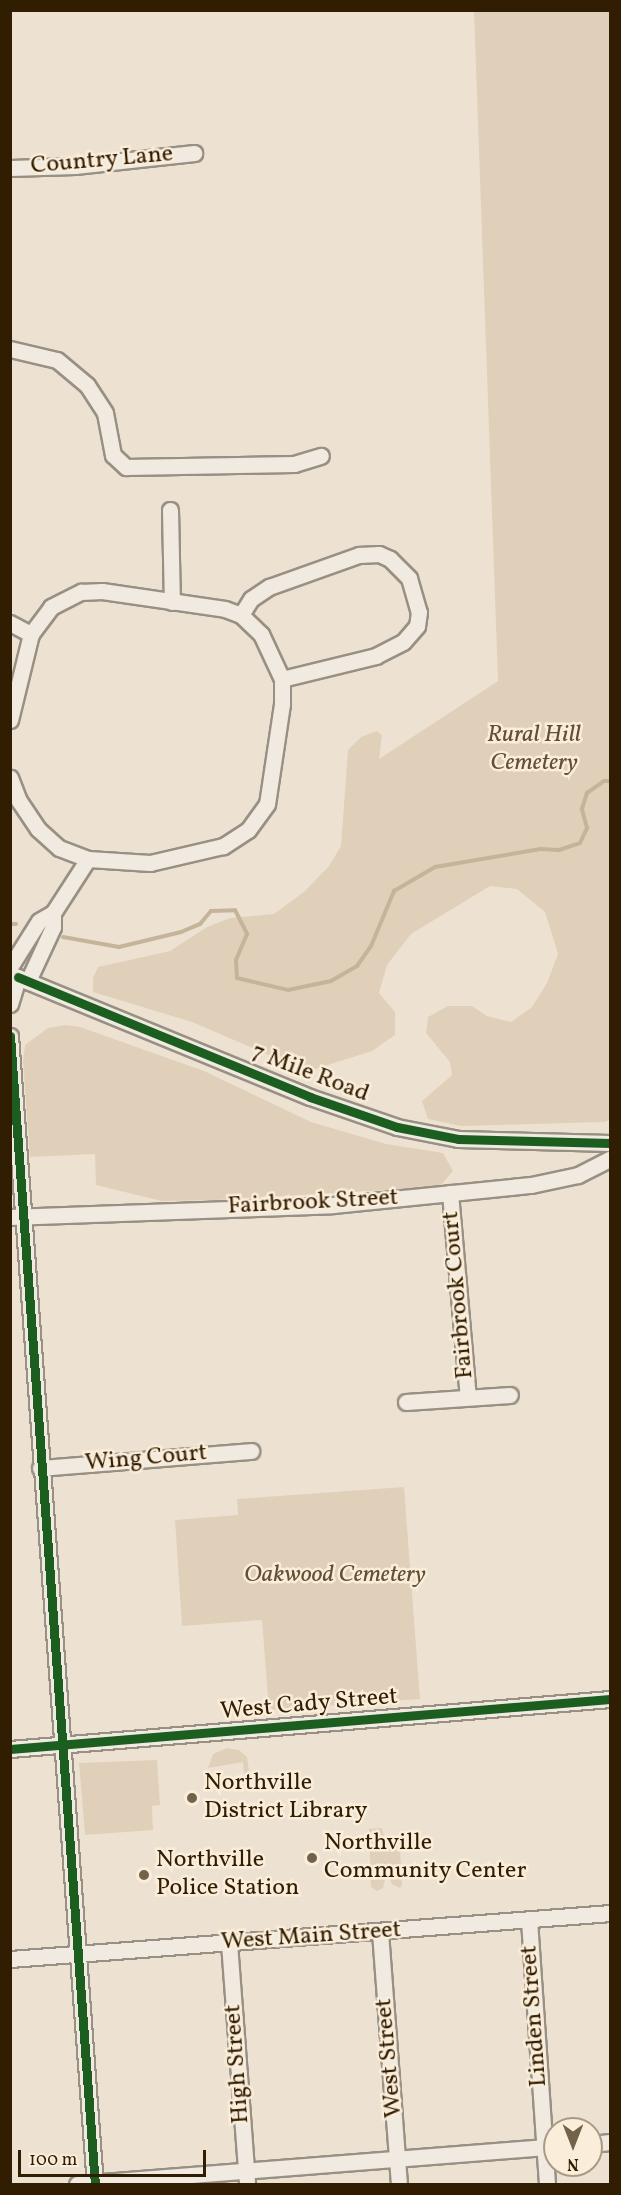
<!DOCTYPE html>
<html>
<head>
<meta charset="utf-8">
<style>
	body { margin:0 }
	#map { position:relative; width:621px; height:2195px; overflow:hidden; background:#ede2d1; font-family:Vollkorn,serif }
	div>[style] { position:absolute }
	.green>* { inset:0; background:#e0d0b9 }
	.stream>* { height:4px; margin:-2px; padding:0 2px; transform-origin:2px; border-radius:2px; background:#c5b49a }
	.roads { filter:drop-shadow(2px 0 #989083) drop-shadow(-2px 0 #989083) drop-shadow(0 2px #989083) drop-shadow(0 -2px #989083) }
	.minor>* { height:15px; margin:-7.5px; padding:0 7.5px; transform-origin:7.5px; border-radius:7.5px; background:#f0eae1 }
	.cycleway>* { height:9px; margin:-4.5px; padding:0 4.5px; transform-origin:4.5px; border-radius:4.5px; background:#1b5e20 }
	.dots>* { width:16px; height:16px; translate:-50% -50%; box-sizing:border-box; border:3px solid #faedda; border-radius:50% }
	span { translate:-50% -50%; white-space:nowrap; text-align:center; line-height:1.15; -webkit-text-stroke:5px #faedda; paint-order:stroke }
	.street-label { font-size:24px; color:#311d02 }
	.park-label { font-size:24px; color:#634f33; font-style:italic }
	.poi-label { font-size:24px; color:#311d02 }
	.left { translate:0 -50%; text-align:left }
	.frame { position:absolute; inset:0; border:12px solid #311d02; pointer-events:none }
	.north { position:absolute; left:543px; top:2117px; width:60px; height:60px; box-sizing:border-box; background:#faedda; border:2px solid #aa9a84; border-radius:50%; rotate:180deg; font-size:16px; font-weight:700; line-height:24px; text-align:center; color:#311d02 }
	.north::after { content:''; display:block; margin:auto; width:21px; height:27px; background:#73624a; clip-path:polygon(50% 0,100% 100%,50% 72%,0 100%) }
	.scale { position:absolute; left:18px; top:2150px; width:188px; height:27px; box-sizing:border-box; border:3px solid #311d02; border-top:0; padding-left:8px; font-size:18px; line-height:21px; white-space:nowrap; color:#311d02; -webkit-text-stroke:4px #faedda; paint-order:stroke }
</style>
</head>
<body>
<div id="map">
	<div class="green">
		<div style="clip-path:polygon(474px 11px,610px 11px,610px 1120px,604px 1122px,461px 1126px,428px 1119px,422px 1101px,452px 1075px,450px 1062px,426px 1033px,428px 1017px,448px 1006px,472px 1006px,487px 1016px,511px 1022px,532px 1007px,547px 983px,558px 954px,545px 912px,517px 889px,490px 886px,411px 934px,387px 965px,379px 993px,395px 1012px,395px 1035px,372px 1051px,315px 1069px,283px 1061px,192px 1022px,93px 992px,93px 978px,98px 967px,170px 951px,207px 927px,230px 918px,274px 914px,305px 891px,329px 866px,341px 846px,348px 750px,361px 737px,377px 731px,382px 735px,379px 759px,498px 681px)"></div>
		<div style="clip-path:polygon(65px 1025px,80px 1027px,204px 1071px,311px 1122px,386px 1144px,443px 1153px,453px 1171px,439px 1187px,216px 1200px,162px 1201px,96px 1185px,95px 1154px,30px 1157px,23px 1061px,25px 1045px,48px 1028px)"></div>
		<div style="clip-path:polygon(404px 1487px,420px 1699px,269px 1710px,262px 1620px,182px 1626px,175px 1520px,238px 1515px,237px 1499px)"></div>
		<div style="clip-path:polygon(227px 1748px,239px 1750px,247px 1757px,251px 1785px,245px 1785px,243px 1762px,208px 1768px,213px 1754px)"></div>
		<div style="clip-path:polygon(157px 1760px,160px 1805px,152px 1806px,153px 1830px,85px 1835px,79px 1763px)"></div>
		<div style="clip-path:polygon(382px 1828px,386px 1845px,391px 1842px,400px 1848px,402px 1885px,400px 1888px,392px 1884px,387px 1872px,383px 1888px,377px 1891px,371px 1887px,369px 1829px)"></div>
	</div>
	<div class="stream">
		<div style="left:10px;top:924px;width:6px"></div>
		<div style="left:63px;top:937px;width:57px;rotate:10.1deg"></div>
		<div style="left:119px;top:947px;width:64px;rotate:-13.6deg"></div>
		<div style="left:181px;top:932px;width:21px;rotate:-23deg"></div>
		<div style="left:200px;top:924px;width:17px;rotate:-50deg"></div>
		<div style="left:211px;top:911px;width:24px;rotate:-2deg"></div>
		<div style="left:235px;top:910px;width:27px;rotate:63deg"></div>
		<div style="left:247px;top:934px;width:28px;rotate:113deg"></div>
		<div style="left:236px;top:960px;width:18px;rotate:87deg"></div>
		<div style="left:237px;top:978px;width:52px;rotate:13.2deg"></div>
		<div style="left:288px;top:990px;width:44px;rotate:-11.8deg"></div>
		<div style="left:331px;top:981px;width:30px;rotate:-30deg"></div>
		<div style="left:357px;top:966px;width:24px;rotate:-55deg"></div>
		<div style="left:371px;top:946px;width:60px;rotate:-67.3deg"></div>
		<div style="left:394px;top:891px;width:48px;rotate:-30.3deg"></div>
		<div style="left:435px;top:867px;width:107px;rotate:-9.7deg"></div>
		<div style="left:540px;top:849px;width:19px;rotate:3deg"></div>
		<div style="left:559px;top:850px;width:22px;rotate:-18deg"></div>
		<div style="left:580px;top:843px;width:17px;rotate:-65deg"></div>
		<div style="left:587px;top:828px;width:20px;rotate:-105deg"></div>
		<div style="left:582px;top:809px;width:17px;rotate:-73deg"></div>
		<div style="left:587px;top:793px;width:21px;rotate:-35deg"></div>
		<div style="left:604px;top:781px;width:6px"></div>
	</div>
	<div class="roads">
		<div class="minor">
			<div style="left:10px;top:168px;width:65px;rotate:-1.8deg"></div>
			<div style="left:75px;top:166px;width:120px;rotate:-6.2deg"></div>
			<div style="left:10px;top:349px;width:48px;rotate:13.2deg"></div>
			<div style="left:57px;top:360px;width:39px;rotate:40deg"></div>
			<div style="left:87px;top:385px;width:33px;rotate:57deg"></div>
			<div style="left:105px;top:413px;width:43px;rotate:79.2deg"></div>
			<div style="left:113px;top:455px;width:18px;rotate:43deg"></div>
			<div style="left:126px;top:467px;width:168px;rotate:-1deg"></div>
			<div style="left:294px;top:464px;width:28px;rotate:-17deg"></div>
			<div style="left:170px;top:510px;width:92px;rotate:88.8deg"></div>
			<div style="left:241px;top:615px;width:19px;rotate:-58deg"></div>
			<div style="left:251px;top:599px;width:22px;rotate:-34deg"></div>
			<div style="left:269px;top:587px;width:96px;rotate:-19.6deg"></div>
			<div style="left:359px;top:555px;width:20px;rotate:-3deg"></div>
			<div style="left:379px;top:554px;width:12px;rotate:24deg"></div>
			<div style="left:390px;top:559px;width:27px;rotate:45deg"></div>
			<div style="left:409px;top:578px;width:35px;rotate:74deg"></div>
			<div style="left:419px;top:612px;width:14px;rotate:98deg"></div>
			<div style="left:417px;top:626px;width:21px;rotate:131deg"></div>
			<div style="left:403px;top:642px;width:30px;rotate:153deg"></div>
			<div style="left:376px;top:656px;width:97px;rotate:166.3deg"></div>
			<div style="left:10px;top:623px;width:24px;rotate:28deg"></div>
			<div style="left:10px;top:720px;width:89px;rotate:-76.3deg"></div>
			<div style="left:31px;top:634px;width:34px;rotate:-53deg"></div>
			<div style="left:51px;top:607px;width:34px;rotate:-27deg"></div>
			<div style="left:81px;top:592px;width:21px;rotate:-3deg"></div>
			<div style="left:102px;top:591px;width:124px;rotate:8.3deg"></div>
			<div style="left:225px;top:609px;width:17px;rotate:21deg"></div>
			<div style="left:241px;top:615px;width:28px;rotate:44deg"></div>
			<div style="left:261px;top:634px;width:50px;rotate:65deg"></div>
			<div style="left:282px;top:679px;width:25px;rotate:90deg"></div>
			<div style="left:282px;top:704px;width:101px;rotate:98.5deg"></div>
			<div style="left:267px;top:804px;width:32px;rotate:126deg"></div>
			<div style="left:248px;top:830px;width:30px;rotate:147deg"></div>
			<div style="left:223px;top:846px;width:75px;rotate:166.9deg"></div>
			<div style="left:150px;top:863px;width:62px;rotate:-176.3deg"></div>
			<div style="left:88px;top:859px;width:31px;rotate:-159deg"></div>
			<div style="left:59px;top:848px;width:28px;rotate:-138deg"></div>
			<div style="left:38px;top:829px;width:34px;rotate:-124deg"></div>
			<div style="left:19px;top:801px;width:25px;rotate:-111deg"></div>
			<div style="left:53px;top:913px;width:64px;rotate:-57.1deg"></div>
			<div style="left:10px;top:967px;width:54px;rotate:-57.8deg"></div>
			<div style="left:39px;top:921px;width:16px;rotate:-30deg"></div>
			<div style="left:53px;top:913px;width:14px;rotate:90deg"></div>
			<div style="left:53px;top:927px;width:60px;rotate:114.8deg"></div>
			<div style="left:10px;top:974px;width:324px;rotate:22.3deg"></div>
			<div style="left:310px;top:1097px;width:92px;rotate:19deg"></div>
			<div style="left:397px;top:1127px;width:62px;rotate:11.1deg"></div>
			<div style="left:458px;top:1139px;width:152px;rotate:1.5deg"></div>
			<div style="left:10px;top:1004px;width:28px;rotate:-73deg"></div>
			<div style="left:10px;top:1036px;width:1151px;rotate:85.77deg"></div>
			<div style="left:450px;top:1193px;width:205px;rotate:85deg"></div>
			<div style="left:10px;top:1217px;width:323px;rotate:-2.1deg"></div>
			<div style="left:333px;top:1205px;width:199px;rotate:-5.8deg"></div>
			<div style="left:531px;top:1185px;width:48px;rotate:-12deg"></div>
			<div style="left:578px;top:1175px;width:36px;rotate:-27deg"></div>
			<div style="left:406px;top:1402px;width:104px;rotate:-3.9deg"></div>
			<div style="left:40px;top:1468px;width:212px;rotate:-4.6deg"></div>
			<div style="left:10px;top:1749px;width:602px;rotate:-4.76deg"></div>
			<div style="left:529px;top:1920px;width:265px;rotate:86.1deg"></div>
			<div style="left:380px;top:1932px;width:253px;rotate:85.7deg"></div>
			<div style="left:229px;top:1943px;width:242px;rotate:85.7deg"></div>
			<div style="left:10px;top:1959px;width:602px;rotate:-4.38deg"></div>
			<div style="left:591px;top:2144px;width:19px;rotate:-6deg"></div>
			<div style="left:77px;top:2184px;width:480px;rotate:-4.5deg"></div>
		</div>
	</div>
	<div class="cycleway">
		<div style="left:18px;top:977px;width:316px;rotate:22.3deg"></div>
		<div style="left:310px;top:1097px;width:92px;rotate:19deg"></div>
		<div style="left:397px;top:1127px;width:62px;rotate:11.1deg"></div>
		<div style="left:458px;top:1139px;width:152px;rotate:1.5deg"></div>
		<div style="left:10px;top:1036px;width:1151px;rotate:85.77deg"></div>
		<div style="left:10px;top:1749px;width:602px;rotate:-4.76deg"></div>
	</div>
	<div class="dots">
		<div style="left:192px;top:1798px;background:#73624a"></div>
		<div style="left:312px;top:1858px;background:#73624a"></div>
		<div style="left:144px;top:1875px;background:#73624a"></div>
	</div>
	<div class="street-label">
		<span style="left:102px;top:161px;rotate:-5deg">Country Lane</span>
		<span style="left:310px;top:1074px;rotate:21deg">7 Mile Road</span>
		<span style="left:313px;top:1203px;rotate:-3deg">Fairbrook Street</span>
		<span style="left:459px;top:1295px;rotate:-95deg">Fairbrook Court</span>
		<span style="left:146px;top:1459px;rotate:-5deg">Wing Court</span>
		<span style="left:309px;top:1705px;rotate:-5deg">West Cady Street</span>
		<span style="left:311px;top:1937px;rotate:-4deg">West Main Street</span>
		<span style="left:535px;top:2016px;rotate:-94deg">Linden Street</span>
		<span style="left:390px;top:2058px;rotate:-95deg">West Street</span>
		<span style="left:238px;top:2064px;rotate:-94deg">High Street</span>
	</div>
	<div class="park-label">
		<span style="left:534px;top:750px">Rural Hill<br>Cemetery</span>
		<span style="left:335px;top:1576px">Oakwood Cemetery</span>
	</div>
	<div class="poi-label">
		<span class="left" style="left:204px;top:1798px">Northville<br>District Library</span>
		<span class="left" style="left:324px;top:1858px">Northville<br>Community Center</span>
		<span class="left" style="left:156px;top:1875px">Northville<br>Police Station</span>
	</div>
	<div class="frame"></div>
	<div class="north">N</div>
	<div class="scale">100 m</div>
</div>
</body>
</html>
